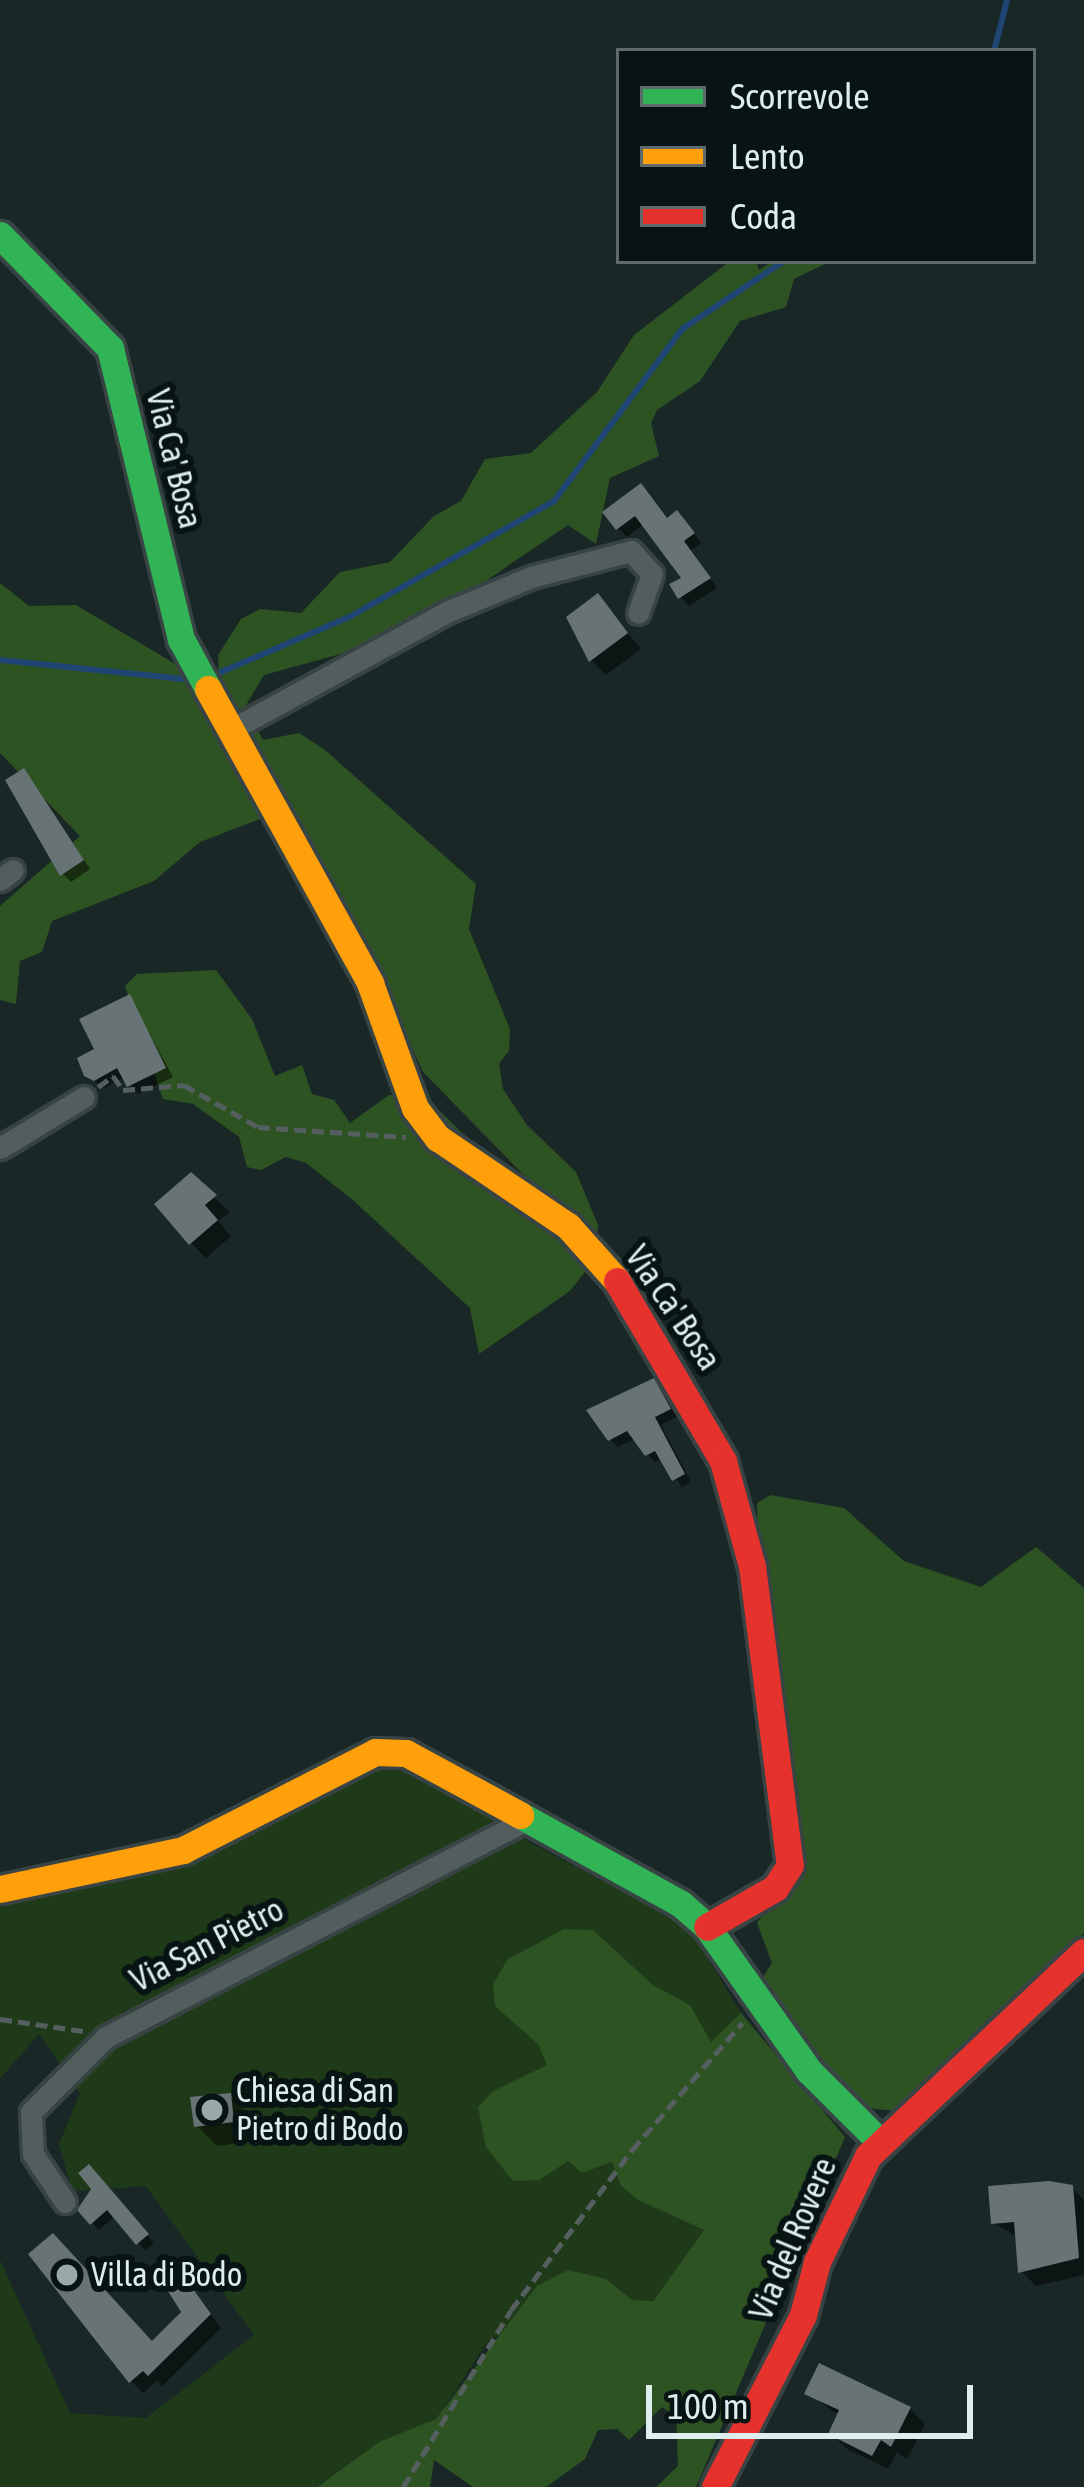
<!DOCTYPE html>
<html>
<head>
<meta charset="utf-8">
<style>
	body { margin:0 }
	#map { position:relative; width:1084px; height:2487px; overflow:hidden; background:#192727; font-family:"Asap Condensed",sans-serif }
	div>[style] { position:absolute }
	.green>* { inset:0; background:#1f3a18 }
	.forest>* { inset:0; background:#2d5322 }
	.shadow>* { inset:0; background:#0007 }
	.stream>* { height:6px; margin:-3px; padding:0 3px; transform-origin:3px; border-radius:3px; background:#1e4573 }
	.building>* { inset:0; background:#687375 }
	.path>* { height:4.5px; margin-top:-2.25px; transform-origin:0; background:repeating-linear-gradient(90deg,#555f5f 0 12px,transparent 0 18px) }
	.roads { filter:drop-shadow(3px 0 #384343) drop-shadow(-3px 0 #384343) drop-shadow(0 3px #384343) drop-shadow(0 -3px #384343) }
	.street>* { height:21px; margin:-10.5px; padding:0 10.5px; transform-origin:10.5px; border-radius:10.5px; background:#525d5d }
	.fast>* { height:27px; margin:-13.5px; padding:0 13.5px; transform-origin:13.5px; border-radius:13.5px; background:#30b455 }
	.slow>* { height:27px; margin:-13.5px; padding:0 13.5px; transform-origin:13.5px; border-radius:13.5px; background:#ff9f0a }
	.jam>* { height:27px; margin:-13.5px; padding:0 13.5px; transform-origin:13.5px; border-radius:13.5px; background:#e5322d }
	.dots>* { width:33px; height:33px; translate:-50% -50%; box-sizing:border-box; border:6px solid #081313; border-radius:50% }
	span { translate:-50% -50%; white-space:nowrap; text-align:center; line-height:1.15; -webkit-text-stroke:12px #081313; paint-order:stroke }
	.street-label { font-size:33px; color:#deeded }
	.poi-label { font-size:33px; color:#deeded }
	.left { translate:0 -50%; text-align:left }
	.legend { position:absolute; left:616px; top:48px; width:420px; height:216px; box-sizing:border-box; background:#081313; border:3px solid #5e6a6a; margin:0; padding:15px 21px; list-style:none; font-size:36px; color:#deeded }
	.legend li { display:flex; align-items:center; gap:24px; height:60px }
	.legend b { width:60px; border:3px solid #5e6a6a }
	.scale { position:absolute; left:646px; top:2385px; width:327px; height:54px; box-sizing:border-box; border:6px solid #deeded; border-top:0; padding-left:15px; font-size:36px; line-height:42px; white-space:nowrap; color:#deeded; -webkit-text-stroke:9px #081313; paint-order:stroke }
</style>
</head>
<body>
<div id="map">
	<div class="green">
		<div style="clip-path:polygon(358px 1762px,421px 1768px,527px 1841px,688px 1926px,741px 2013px,711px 2043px,690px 2005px,653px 1985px,593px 1930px,564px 1929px,508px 1959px,547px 2065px,493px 2091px,478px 2107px,550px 2170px,569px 2161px,582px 2173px,612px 2162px,621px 2186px,638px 2200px,704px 2230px,653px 2301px,632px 2300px,606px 2279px,488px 2341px,436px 2420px,379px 2442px,316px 2487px,0 2487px,0 2260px,70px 2413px,146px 2418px,254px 2335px,146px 2186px,72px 2191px,59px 2144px,80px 2093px,39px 2034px,0 2079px,0 1896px,196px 1853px)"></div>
	</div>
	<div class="forest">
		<div style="clip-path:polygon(730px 261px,756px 261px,759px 270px,773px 261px,831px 261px,794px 279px,786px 307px,740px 321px,700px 381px,657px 410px,651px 423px,659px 456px,610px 478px,596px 544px,568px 525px,446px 608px,344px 653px,264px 675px,245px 707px,263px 740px,299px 733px,325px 750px,476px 884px,469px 929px,510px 1029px,509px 1051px,499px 1064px,503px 1089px,527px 1125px,576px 1172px,598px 1225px,596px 1249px,423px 1072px,355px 922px,219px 680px,218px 655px,241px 619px,260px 609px,301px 613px,340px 572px,390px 562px,434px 516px,461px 501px,485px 459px,531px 453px,597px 392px,634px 335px)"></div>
		<div style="clip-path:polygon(0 583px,29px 606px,76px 605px,189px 672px,268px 816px,200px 842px,154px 881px,52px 921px,42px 952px,20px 961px,16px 1004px,0 1000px,0 906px,80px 836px,0 753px)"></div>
		<div style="clip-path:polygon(216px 970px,252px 1019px,275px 1076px,302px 1065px,312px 1094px,334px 1100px,350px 1123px,389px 1095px,425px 1096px,592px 1263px,570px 1291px,479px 1354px,470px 1308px,354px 1201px,306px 1163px,286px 1157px,261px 1170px,247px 1167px,239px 1137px,193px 1104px,163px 1099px,125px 986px,137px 974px)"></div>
		<div style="clip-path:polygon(770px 1495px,844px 1508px,904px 1561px,981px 1587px,1036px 1547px,1084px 1588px,1084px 1933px,897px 2111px,865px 2108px,752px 1994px,772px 1963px,757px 1923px,804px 1855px,778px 1754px,758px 1543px,757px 1503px)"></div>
		<div style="clip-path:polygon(564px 1929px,593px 1930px,653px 1985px,690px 2005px,711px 2042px,741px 2013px,845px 2137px,696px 2487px,656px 2487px,678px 2466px,676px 2416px,662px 2407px,629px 2440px,617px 2429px,598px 2430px,585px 2459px,546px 2487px,473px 2487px,434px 2460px,430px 2487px,317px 2487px,379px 2442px,436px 2419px,537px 2286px,568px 2270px,606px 2279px,632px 2300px,653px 2301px,704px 2230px,638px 2200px,621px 2186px,612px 2162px,582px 2173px,568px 2161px,539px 2180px,513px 2181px,486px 2147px,478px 2107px,493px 2091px,547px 2065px,538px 2044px,495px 2006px,493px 1984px,508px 1959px)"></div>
	</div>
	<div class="shadow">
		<div style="clip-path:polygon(640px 487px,668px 520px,686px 522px,701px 543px,691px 550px,717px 588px,689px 606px,681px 597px,685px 578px,644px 524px,627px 537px,618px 528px)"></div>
		<div style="clip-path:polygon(598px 597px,641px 649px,606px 675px,591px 660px)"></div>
		<div style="clip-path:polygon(32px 780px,90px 869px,71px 882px,63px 874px)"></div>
		<div style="clip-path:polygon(130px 998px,173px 1077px,138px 1094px,125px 1077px,104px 1088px,86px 1074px)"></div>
		<div style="clip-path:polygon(191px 1176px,230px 1212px,218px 1221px,231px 1236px,206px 1258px,191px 1243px)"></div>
		<div style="clip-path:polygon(653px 1381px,677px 1417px,661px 1425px,691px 1482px,682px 1487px,662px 1458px,655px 1462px,634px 1439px,618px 1447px,610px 1439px)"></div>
		<div style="clip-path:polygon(230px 2096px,250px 2116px,253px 2141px,217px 2146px,196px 2125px)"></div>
		<div style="clip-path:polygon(96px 2175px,154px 2243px,145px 2250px,116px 2215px,99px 2230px,81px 2210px)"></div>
		<div style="clip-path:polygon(1072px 2188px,1084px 2200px,1084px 2275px,1036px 2286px,1021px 2271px,1018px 2237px,994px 2223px)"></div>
		<div style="clip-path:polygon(194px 2291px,221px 2328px,162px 2386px,157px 2381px,143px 2393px,131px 2381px)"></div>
		<div style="clip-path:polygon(808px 2393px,910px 2409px,925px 2424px,907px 2459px,897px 2452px,888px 2469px,847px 2449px,831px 2433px,840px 2416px)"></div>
	</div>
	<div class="stream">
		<div style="left:994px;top:51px;width:53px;rotate:-75.7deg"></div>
		<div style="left:0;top:660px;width:194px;rotate:5.9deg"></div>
		<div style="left:212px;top:676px;width:151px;rotate:-23.3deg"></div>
		<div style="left:351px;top:616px;width:233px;rotate:-29.5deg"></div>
		<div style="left:554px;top:501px;width:214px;rotate:-53.3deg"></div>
		<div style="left:682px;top:329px;width:123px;rotate:-33.7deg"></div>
	</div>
	<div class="building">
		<div style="clip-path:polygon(641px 483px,667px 518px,677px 510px,695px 533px,684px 541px,711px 578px,678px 599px,669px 584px,681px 578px,635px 516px,616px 530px,602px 512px)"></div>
		<div style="clip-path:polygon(598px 593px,628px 633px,589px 662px,566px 617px)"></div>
		<div style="clip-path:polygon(24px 768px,84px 860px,60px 876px,5px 780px)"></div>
		<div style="clip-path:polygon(130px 994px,166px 1068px,127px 1087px,117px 1068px,94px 1081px,84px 1076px,77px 1058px,94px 1049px,79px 1019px)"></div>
		<div style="clip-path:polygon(191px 1172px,217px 1195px,205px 1205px,218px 1220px,189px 1245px,154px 1204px)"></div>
		<div style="clip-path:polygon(654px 1378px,671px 1409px,655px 1417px,685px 1474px,672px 1481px,655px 1451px,645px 1456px,627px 1431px,608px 1441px,586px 1410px)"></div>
		<div style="clip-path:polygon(231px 2093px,234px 2122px,194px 2127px,190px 2097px)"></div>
		<div style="clip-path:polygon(89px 2164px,149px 2234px,136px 2245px,107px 2210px,90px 2225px,77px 2210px,91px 2189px,78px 2173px)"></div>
		<div style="clip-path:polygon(1049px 2181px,1073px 2185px,1079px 2258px,1018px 2273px,1014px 2222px,991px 2224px,988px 2186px)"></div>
		<div style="clip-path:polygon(53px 2233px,152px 2341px,181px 2312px,163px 2283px,183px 2275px,211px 2314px,148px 2376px,143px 2371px,129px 2383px,28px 2254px)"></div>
		<div style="clip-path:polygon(819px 2363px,911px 2407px,891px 2447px,881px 2440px,872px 2456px,828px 2434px,839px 2410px,804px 2394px)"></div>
	</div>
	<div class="path">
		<div style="left:98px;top:1087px;width:19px;rotate:-36deg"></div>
		<div style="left:113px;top:1076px;width:17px;rotate:54deg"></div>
		<div style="left:123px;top:1090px;width:61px;rotate:-4.7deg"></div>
		<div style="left:184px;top:1085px;width:85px;rotate:29.6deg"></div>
		<div style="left:258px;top:1127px;width:148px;rotate:3.9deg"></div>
		<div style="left:0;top:2019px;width:84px;rotate:8.2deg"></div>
		<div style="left:403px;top:2487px;width:207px;rotate:-58.6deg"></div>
		<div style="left:511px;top:2310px;width:201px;rotate:-52.9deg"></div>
		<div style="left:632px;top:2150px;width:168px;rotate:-49.1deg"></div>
	</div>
	<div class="roads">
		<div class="street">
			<div style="left:234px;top:728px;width:245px;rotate:-28.6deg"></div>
			<div style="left:449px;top:611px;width:89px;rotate:-22.5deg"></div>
			<div style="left:531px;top:577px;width:103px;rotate:-14.6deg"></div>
			<div style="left:631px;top:551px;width:31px;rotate:48deg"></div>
			<div style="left:652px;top:574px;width:41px;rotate:109.7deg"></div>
			<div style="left:0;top:880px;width:16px;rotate:-38deg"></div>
			<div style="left:0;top:1148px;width:98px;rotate:-31.3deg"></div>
			<div style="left:65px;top:2202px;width:58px;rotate:-123.7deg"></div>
			<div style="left:33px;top:2154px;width:42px;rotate:-92.7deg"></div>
			<div style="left:31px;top:2112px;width:106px;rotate:-45deg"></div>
			<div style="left:106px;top:2037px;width:471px;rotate:-27.3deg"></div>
		</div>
		<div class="fast">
			<div style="left:0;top:235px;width:158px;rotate:45.8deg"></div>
			<div style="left:110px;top:348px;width:300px;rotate:76.3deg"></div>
			<div style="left:181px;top:639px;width:57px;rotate:61.6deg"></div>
			<div style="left:520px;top:1815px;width:184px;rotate:28.9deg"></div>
			<div style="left:681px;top:1904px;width:35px;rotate:41deg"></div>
			<div style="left:707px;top:1927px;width:176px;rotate:54.7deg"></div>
			<div style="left:809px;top:2071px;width:99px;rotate:45deg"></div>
		</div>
		<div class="slow">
			<div style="left:208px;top:689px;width:336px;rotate:61.1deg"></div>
			<div style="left:370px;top:983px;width:133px;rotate:70.2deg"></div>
			<div style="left:415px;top:1108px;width:38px;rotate:53deg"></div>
			<div style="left:438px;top:1138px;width:157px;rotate:34.1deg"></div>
			<div style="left:568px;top:1226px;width:74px;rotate:48.3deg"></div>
			<div style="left:0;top:1889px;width:187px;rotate:-12deg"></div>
			<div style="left:183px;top:1850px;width:216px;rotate:-27deg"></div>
			<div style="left:375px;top:1752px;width:31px;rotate:2deg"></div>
			<div style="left:406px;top:1753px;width:130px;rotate:28.5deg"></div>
		</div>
		<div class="jam">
			<div style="left:617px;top:1281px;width:209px;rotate:59.5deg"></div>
			<div style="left:723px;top:1461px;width:109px;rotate:74.6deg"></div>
			<div style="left:752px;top:1566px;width:301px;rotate:82.8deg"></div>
			<div style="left:790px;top:1865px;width:27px;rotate:123deg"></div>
			<div style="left:775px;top:1888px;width:78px;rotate:150.2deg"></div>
			<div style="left:715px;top:2487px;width:193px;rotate:-62.9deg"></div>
			<div style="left:803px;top:2315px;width:55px;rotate:-75.2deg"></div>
			<div style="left:817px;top:2262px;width:118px;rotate:-64.3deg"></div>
			<div style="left:868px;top:2156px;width:297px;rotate:-43.4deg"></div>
		</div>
	</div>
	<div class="dots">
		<div style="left:212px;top:2110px;background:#99a8a8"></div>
		<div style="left:67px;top:2275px;background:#99a8a8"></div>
	</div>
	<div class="street-label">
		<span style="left:174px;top:459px;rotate:76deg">Via Ca' Bosa</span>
		<span style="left:673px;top:1308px;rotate:56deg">Via Ca' Bosa</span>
		<span style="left:207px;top:1945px;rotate:-27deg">Via San Pietro</span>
		<span style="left:793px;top:2239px;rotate:-67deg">Via del Rovere</span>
	</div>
	<div class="poi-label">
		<span class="left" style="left:236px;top:2110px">Chiesa di San<br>Pietro di Bodo</span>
		<span class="left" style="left:91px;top:2275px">Villa di Bodo</span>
	</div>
	<ul class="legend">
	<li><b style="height:15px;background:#30b455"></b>Scorrevole</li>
	<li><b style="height:15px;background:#ff9f0a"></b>Lento</li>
	<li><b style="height:15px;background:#e5322d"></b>Coda</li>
	</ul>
	<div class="scale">100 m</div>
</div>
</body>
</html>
